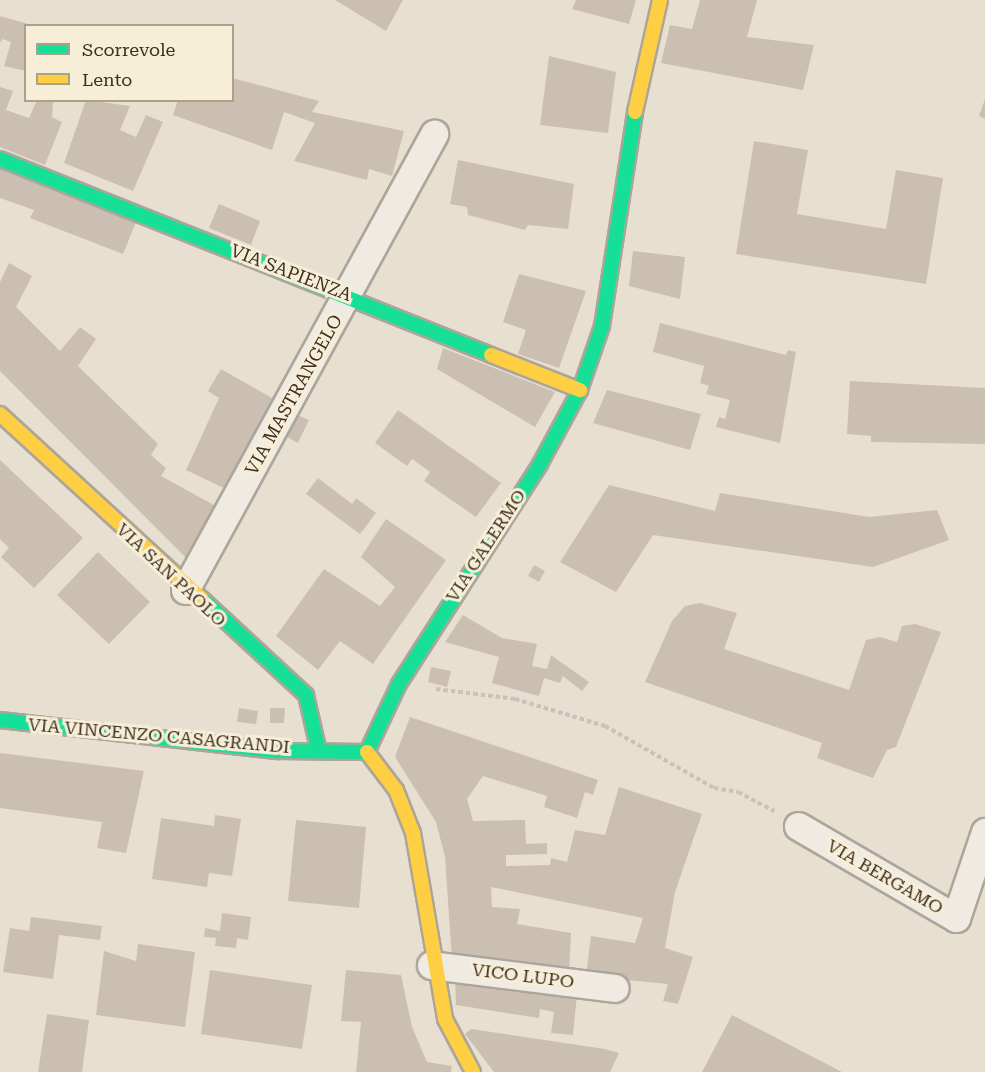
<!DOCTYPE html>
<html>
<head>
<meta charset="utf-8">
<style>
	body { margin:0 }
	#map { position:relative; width:985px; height:1072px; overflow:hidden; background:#e7e0d1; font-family:"Roboto Serif",serif }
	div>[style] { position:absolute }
	.building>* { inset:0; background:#cbbfb2 }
	.path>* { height:4px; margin-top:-2px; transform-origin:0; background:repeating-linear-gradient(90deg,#c8c2b9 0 4.5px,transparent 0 7.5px) }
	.roads { filter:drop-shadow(2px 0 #ada599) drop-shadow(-2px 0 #ada599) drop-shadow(0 2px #ada599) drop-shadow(0 -2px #ada599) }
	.street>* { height:27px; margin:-13.5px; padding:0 13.5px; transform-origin:13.5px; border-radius:13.5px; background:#efebe3 }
	.fast>* { height:14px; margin:-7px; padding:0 7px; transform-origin:7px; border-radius:7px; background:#16e098 }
	.slow>* { height:14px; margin:-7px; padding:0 7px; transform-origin:7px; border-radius:7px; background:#ffcf43 }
	span { translate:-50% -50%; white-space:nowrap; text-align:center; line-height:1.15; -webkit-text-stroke:6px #f7eed8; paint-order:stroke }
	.street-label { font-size:18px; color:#3d2e20 }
	.legend { position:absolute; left:24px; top:24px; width:210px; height:78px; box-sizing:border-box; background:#f7eed8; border:2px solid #ada18e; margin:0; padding:8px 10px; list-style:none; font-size:18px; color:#3d2e20 }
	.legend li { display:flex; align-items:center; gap:12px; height:30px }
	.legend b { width:30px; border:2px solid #ada18e }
</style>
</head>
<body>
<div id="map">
	<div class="building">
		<div style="clip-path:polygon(335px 0,403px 0,386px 31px)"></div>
		<div style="clip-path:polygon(576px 0,636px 0,629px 24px,572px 9px)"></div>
		<div style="clip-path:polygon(700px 0,757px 0,747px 37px,814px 45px,803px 90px,661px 63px,670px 25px,692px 29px)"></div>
		<div style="clip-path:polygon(0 16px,32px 25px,26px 26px,26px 71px,4px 66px,11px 42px,2px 39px,0 43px)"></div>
		<div style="clip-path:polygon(549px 56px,616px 72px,608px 133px,540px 125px)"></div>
		<div style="clip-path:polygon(232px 78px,319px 101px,312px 112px,404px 131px,392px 176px,369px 169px,367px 180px,294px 161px,315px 123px,284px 112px,272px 150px,173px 115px,178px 100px,232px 100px)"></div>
		<div style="clip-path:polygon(0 87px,13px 91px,6px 110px,29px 118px,37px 100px,53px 101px,52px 117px,62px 122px,45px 165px,0 147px)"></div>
		<div style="clip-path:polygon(985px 99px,985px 119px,979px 116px)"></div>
		<div style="clip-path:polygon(86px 100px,130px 106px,120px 130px,136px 137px,146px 115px,163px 122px,133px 191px,64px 163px)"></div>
		<div style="clip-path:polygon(754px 141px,808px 150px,797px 214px,886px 229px,896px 170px,943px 178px,926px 284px,736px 254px)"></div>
		<div style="clip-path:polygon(458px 160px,574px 184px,568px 229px,528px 225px,525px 230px,468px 215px,467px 207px,450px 204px)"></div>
		<div style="clip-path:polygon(0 169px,136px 222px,123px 254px,30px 218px,34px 210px,0 198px)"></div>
		<div style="clip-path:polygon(219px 204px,260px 221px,251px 245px,209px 228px)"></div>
		<div style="clip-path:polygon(633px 251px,685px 257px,680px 299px,629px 286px)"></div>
		<div style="clip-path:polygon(9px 263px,32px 276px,16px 307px,60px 351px,80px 327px,96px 339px,78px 366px,158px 444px,151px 455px,166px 468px,161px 476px,221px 509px,191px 563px,0 371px,0 282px)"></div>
		<div style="clip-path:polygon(519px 274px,586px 291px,559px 368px,518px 354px,526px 330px,503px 322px)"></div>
		<div style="clip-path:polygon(660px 323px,786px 355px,788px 350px,796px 352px,780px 443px,716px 427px,719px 417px,725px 419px,730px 400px,706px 394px,709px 386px,700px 383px,704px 366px,653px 352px)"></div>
		<div style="clip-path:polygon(443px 348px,555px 392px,535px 427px,437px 369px)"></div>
		<div style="clip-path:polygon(221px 369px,279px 402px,230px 491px,186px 470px,219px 398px,208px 391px)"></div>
		<div style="clip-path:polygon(850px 381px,985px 388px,985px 444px,871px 442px,871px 436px,847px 434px)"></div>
		<div style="clip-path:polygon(607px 390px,701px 414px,690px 450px,593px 423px)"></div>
		<div style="clip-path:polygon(398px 410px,501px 483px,476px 517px,424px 481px,430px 472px,412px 459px,407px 466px,375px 443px)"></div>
		<div style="clip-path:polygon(295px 414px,309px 420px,298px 443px,285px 436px)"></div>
		<div style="clip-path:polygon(0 460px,83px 538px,34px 588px,1px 557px,9px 548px,0 539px)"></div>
		<div style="clip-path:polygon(318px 478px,352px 504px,356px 498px,376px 513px,360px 534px,306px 494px)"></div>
		<div style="clip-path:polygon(609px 485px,715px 511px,720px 493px,869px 517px,937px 510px,949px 540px,873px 567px,653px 535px,616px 592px,560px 562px)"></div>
		<div style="clip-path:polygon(386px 519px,446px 560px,373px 664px,340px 641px,318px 670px,276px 636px,324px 569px,380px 606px,395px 587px,361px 557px)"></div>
		<div style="clip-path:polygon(98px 552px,150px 602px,109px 644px,57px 595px)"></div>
		<div style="clip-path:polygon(534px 565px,545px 571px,539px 582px,528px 576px)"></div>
		<div style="clip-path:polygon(700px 603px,737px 613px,724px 649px,849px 690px,866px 640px,880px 637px,897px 642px,902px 626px,915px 624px,941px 632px,896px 747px,887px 750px,873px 778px,817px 758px,822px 743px,645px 682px,672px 621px,685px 606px)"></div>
		<div style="clip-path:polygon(463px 615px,502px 638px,537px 644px,532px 666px,547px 669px,551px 655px,589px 682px,582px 691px,563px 676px,560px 683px,544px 678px,539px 696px,492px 683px,499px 657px,445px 642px)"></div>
		<div style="clip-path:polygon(431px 667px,451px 671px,447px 687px,428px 682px)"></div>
		<div style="clip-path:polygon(239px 708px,258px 711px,256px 724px,237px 722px)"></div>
		<div style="clip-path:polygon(270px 708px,285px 708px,284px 723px,270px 723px)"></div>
		<div style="clip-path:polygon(410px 717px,598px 780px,593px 795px,585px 792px,577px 818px,544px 807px,547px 796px,483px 776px,467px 799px,473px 821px,525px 820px,526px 844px,547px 843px,547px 854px,506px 855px,506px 866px,550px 865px,551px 858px,567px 862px,575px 830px,605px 835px,619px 787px,702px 814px,675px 892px,665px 948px,693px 957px,678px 1004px,663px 1001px,668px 984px,586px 976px,591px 936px,635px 943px,643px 918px,506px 890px,491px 887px,492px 907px,520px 909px,517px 924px,571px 933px,569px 974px,452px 960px,445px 857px,436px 822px,395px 757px)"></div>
		<div style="clip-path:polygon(0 753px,144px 771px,126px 853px,97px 848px,102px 822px,0 808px)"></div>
		<div style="clip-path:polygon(215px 815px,241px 819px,232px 876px,209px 873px,207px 887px,152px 879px,161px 818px,214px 826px)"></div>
		<div style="clip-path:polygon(296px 820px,366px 827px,359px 908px,288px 901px)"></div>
		<div style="clip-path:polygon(222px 913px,251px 917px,248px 940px,237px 938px,236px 948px,215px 946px,216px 938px,204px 937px,205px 928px,220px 931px)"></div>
		<div style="clip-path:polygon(31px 917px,102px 926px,100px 940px,59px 935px,53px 979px,3px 972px,10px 928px,29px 931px)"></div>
		<div style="clip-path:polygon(138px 944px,195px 952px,185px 1027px,96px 1015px,104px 951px,136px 961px)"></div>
		<div style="clip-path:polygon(210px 970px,312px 985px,302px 1049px,201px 1034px)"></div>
		<div style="clip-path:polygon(346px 970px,401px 975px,412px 1027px,427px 1062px,452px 1066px,451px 1072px,356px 1072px,361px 1022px,341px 1021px)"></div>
		<div style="clip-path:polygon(455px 975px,577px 994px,573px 1035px,551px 1033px,554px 1012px,540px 1009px,539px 1018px,456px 1005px)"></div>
		<div style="clip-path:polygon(47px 1014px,89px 1020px,82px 1072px,38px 1072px)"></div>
		<div style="clip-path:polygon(732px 1015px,842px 1072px,702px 1072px)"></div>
		<div style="clip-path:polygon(471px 1029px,605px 1049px,619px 1053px,610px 1072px,494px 1072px,465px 1034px)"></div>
	</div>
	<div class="path">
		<div style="left:436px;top:689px;width:80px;rotate:7.2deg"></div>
		<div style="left:515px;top:699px;width:94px;rotate:16.7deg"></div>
		<div style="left:605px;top:726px;width:125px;rotate:29.6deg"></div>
		<div style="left:714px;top:788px;width:24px;rotate:9deg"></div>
		<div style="left:738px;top:792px;width:41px;rotate:27.8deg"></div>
	</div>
	<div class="roads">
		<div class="street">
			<div style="left:185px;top:590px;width:520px;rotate:-61.36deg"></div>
			<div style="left:798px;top:826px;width:183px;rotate:30.2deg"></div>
			<div style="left:956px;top:918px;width:91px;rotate:-71.4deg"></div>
			<div style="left:431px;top:965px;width:185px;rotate:7.1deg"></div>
		</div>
		<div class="fast">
			<div style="left:0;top:159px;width:529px;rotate:21.76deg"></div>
			<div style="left:202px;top:599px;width:142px;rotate:42.7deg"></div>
			<div style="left:306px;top:695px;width:54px;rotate:77.2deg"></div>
			<div style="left:0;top:720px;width:280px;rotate:6.4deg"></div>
			<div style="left:278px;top:751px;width:89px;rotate:0.6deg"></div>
			<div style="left:367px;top:752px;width:75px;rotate:-64.8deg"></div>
			<div style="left:399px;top:684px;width:261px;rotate:-57.3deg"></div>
			<div style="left:540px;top:464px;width:84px;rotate:-61.6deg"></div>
			<div style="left:580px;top:390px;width:68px;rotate:-71deg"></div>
			<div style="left:602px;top:326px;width:217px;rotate:-81.2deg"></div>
		</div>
		<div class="slow">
			<div style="left:635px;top:112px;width:115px;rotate:-77.4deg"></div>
			<div style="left:491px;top:355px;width:96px;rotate:21.5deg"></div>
			<div style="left:0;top:414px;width:274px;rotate:42.5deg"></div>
			<div style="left:367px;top:752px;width:48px;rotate:52.7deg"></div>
			<div style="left:396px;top:790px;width:46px;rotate:68.4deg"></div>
			<div style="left:413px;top:833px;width:189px;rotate:80.2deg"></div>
			<div style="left:445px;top:1019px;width:60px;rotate:62.2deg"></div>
		</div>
	</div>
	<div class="street-label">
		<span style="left:291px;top:273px;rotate:21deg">VIA SAPIENZA</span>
		<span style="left:294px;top:395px;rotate:-61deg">VIA MASTRANGELO</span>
		<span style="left:486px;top:546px;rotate:-57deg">VIA GALERMO</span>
		<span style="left:171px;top:575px;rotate:43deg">VIA SAN PAOLO</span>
		<span style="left:159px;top:736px;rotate:5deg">VIA VINCENZO CASAGRANDI</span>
		<span style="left:885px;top:877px;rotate:30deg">VIA BERGAMO</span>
		<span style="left:523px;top:976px;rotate:7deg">VICO LUPO</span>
	</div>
	<ul class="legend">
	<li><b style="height:8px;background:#16e098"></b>Scorrevole</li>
	<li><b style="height:8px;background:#ffcf43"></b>Lento</li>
	</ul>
</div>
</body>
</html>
